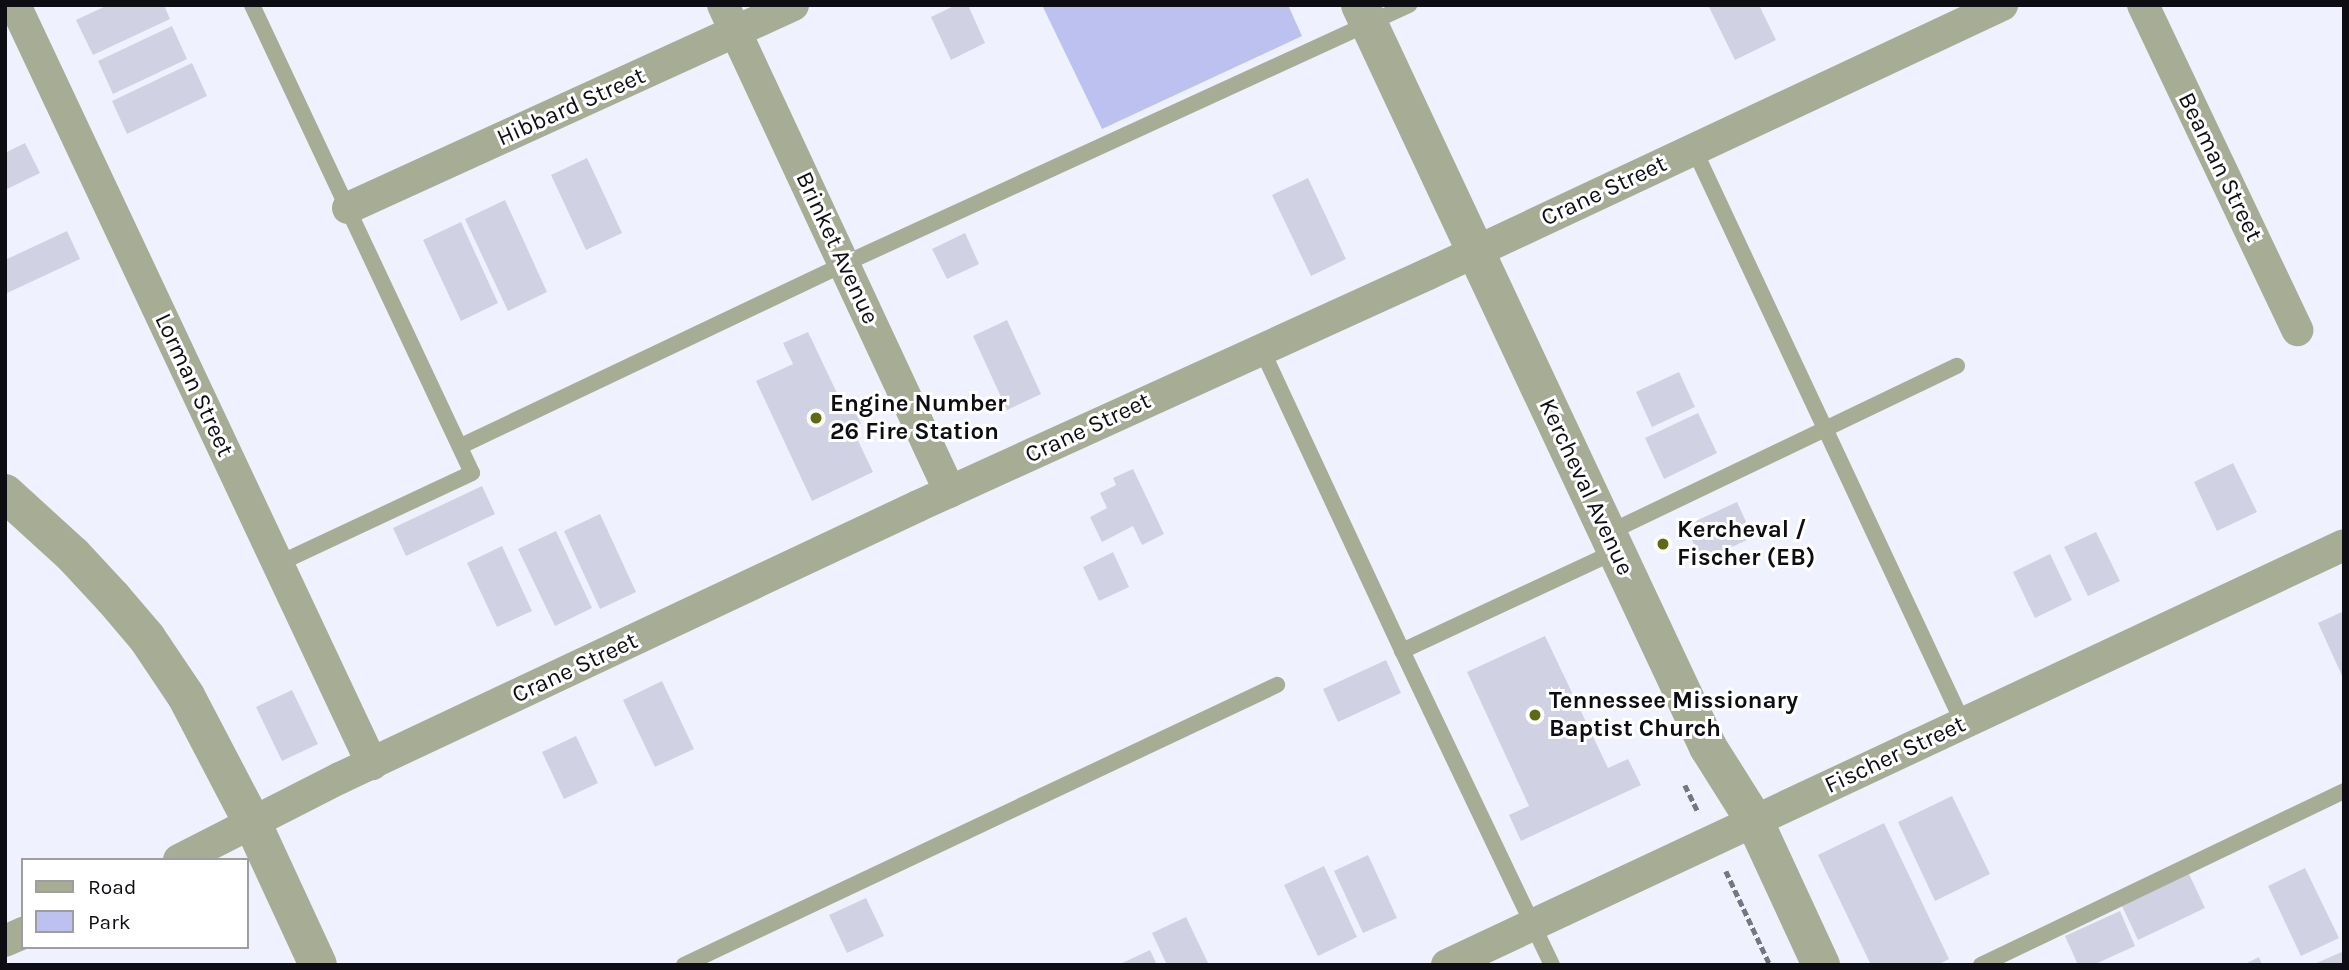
<!DOCTYPE html>
<html>
<head>
<meta charset="utf-8">
<style>
	body { margin:0 }
	#map { position:relative; width:2349px; height:970px; overflow:hidden; background:#eff1fe; font-family:Karla,sans-serif }
	div>[style] { position:absolute }
	.green>* { inset:0; background:#bcc1f0 }
	.building>* { inset:0; background:#d0d2e3 }
	.path>* { height:4.5px; margin-top:-2.25px; transform-origin:0; background:repeating-linear-gradient(90deg,#75767f 0 7px,transparent 0 10.5px) }
	.service>* { height:16px; margin:-8px; padding:0 8px; transform-origin:8px; border-radius:8px; background:#a7ad95 }
	.minor>* { height:32px; margin:-16px; padding:0 16px; transform-origin:16px; border-radius:16px; background:#a7ad95 }
	.tertiary>* { height:38px; margin:-19px; padding:0 19px; transform-origin:19px; border-radius:19px; background:#a7ad95 }
	.dots>* { width:19px; height:19px; translate:-50% -50%; box-sizing:border-box; border:4px solid #fff; border-radius:50% }
	span { translate:-50% -50%; white-space:nowrap; text-align:center; line-height:1.15; -webkit-text-stroke:6px #fff; paint-order:stroke }
	.street-label { font-size:24px; color:#0d0d13 }
	.poi-label { font-size:24px; color:#0d0d13; font-weight:700 }
	.left { translate:0 -50%; text-align:left }
	.frame { position:absolute; inset:0; border:7px solid #0d0d13; pointer-events:none }
	.legend { position:absolute; left:21px; top:858px; width:228px; height:91px; box-sizing:border-box; background:#fff; border:2px solid #9e9ea1; margin:0; padding:9px 12px; list-style:none; font-size:21px; color:#0d0d13 }
	.legend li { display:flex; align-items:center; gap:14px; height:35px }
	.legend b { width:35px; border:2px solid #9e9ea1 }
</style>
</head>
<body>
<div id="map">
	<div class="green">
		<div style="clip-path:polygon(1042px 5px,1288px 5px,1302px 36px,1102px 129px)"></div>
	</div>
	<div class="building">
		<div style="clip-path:polygon(108px 5px,164px 5px,170px 19px,93px 55px,76px 20px)"></div>
		<div style="clip-path:polygon(956px 5px,968px 5px,985px 43px,951px 60px,931px 17px)"></div>
		<div style="clip-path:polygon(1708px 5px,1759px 5px,1776px 40px,1735px 60px)"></div>
		<div style="clip-path:polygon(172px 26px,187px 59px,113px 94px,98px 61px)"></div>
		<div style="clip-path:polygon(192px 63px,207px 96px,127px 134px,112px 101px)"></div>
		<div style="clip-path:polygon(25px 143px,40px 173px,5px 190px,5px 153px)"></div>
		<div style="clip-path:polygon(587px 158px,622px 233px,586px 250px,551px 175px)"></div>
		<div style="clip-path:polygon(1308px 178px,1346px 259px,1311px 276px,1272px 195px)"></div>
		<div style="clip-path:polygon(505px 200px,547px 292px,508px 311px,465px 219px)"></div>
		<div style="clip-path:polygon(461px 222px,498px 303px,461px 321px,423px 240px)"></div>
		<div style="clip-path:polygon(67px 231px,80px 259px,5px 294px,5px 260px)"></div>
		<div style="clip-path:polygon(965px 233px,979px 264px,947px 279px,932px 249px)"></div>
		<div style="clip-path:polygon(1007px 320px,1041px 394px,1007px 410px,973px 336px)"></div>
		<div style="clip-path:polygon(808px 332px,846px 412px,854px 408px,861px 424px,852px 428px,873px 472px,812px 501px,756px 381px,793px 364px,783px 343px)"></div>
		<div style="clip-path:polygon(1679px 372px,1695px 407px,1652px 427px,1636px 392px)"></div>
		<div style="clip-path:polygon(1698px 413px,1717px 453px,1664px 479px,1645px 438px)"></div>
		<div style="clip-path:polygon(2233px 463px,2257px 512px,2217px 531px,2194px 482px)"></div>
		<div style="clip-path:polygon(1133px 469px,1164px 534px,1142px 545px,1133px 526px,1102px 542px,1090px 517px,1107px 508px,1100px 493px,1116px 485px,1113px 478px)"></div>
		<div style="clip-path:polygon(482px 486px,495px 514px,406px 556px,393px 528px)"></div>
		<div style="clip-path:polygon(1737px 502px,1753px 537px,1702px 561px,1685px 526px)"></div>
		<div style="clip-path:polygon(600px 514px,636px 592px,600px 609px,564px 531px)"></div>
		<div style="clip-path:polygon(556px 531px,592px 608px,555px 626px,518px 549px)"></div>
		<div style="clip-path:polygon(2096px 532px,2120px 581px,2088px 596px,2064px 547px)"></div>
		<div style="clip-path:polygon(502px 546px,532px 611px,497px 627px,467px 563px)"></div>
		<div style="clip-path:polygon(1113px 552px,1129px 587px,1099px 601px,1083px 567px)"></div>
		<div style="clip-path:polygon(2050px 554px,2072px 600px,2035px 618px,2013px 572px)"></div>
		<div style="clip-path:polygon(2344px 611px,2344px 680px,2318px 623px)"></div>
		<div style="clip-path:polygon(1545px 636px,1608px 768px,1628px 759px,1641px 785px,1521px 841px,1509px 815px,1529px 806px,1467px 672px)"></div>
		<div style="clip-path:polygon(1386px 660px,1401px 693px,1338px 722px,1323px 689px)"></div>
		<div style="clip-path:polygon(662px 681px,694px 749px,655px 767px,623px 700px)"></div>
		<div style="clip-path:polygon(292px 690px,318px 744px,282px 761px,256px 707px)"></div>
		<div style="clip-path:polygon(576px 736px,598px 783px,564px 799px,542px 752px)"></div>
		<div style="clip-path:polygon(1952px 796px,1990px 874px,1935px 901px,1898px 822px)"></div>
		<div style="clip-path:polygon(1884px 823px,1949px 959px,1937px 965px,1871px 965px,1818px 855px)"></div>
		<div style="clip-path:polygon(1368px 855px,1397px 918px,1363px 933px,1334px 871px)"></div>
		<div style="clip-path:polygon(1324px 866px,1357px 937px,1318px 956px,1284px 885px)"></div>
		<div style="clip-path:polygon(2305px 868px,2339px 938px,2301px 956px,2268px 886px)"></div>
		<div style="clip-path:polygon(2189px 874px,2205px 908px,2138px 940px,2122px 906px)"></div>
		<div style="clip-path:polygon(866px 898px,884px 936px,847px 953px,829px 915px)"></div>
		<div style="clip-path:polygon(2120px 911px,2135px 946px,2093px 965px,2078px 965px,2065px 936px)"></div>
		<div style="clip-path:polygon(1186px 917px,1209px 965px,1167px 965px,1152px 933px)"></div>
		<div style="clip-path:polygon(1150px 950px,1157px 965px,1118px 965px)"></div>
		<div style="clip-path:polygon(2344px 951px,2344px 965px,2312px 965px)"></div>
		<div style="clip-path:polygon(2259px 957px,2262px 965px,2243px 965px)"></div>
	</div>
	<div class="path">
		<div style="left:1685px;top:785px;width:30px;rotate:64deg"></div>
		<div style="left:1726px;top:871px;width:104px;rotate:64.9deg"></div>
	</div>
	<div class="service">
		<div style="left:252px;top:5px;width:517px;rotate:64.82deg"></div>
		<div style="left:472px;top:473px;width:214px;rotate:154.9deg"></div>
		<div style="left:1694px;top:149px;width:634px;rotate:64.89deg"></div>
		<div style="left:1261px;top:348px;width:334px;rotate:65deg"></div>
		<div style="left:461px;top:446px;width:424px;rotate:-25.4deg"></div>
		<div style="left:844px;top:264px;width:622px;rotate:-24.63deg"></div>
		<div style="left:1608px;top:533px;width:387px;rotate:-25.6deg"></div>
		<div style="left:684px;top:965px;width:656px;rotate:-25.28deg"></div>
		<div style="left:1552px;top:965px;width:348px;rotate:-115.5deg"></div>
		<div style="left:1402px;top:651px;width:236px;rotate:-25deg"></div>
		<div style="left:1981px;top:965px;width:403px;rotate:-25.6deg"></div>
	</div>
	<div class="minor">
		<div style="left:15px;top:5px;width:839px;rotate:64.81deg"></div>
		<div style="left:723px;top:5px;width:537px;rotate:65.01deg"></div>
		<div style="left:2143px;top:5px;width:360px;rotate:64.6deg"></div>
		<div style="left:348px;top:208px;width:489px;rotate:-24.5deg"></div>
		<div style="left:179px;top:860px;width:181px;rotate:-27deg"></div>
		<div style="left:340px;top:778px;width:639px;rotate:-25.2deg"></div>
		<div style="left:918px;top:506px;width:560px;rotate:-24.46deg"></div>
		<div style="left:1428px;top:274px;width:634px;rotate:-25.11deg"></div>
		<div style="left:5px;top:941px;width:20px;rotate:-24deg"></div>
		<div style="left:1447px;top:965px;width:990px;rotate:-25.09deg"></div>
	</div>
	<div class="tertiary">
		<div style="left:1360px;top:5px;width:820px;rotate:64.87deg"></div>
		<div style="left:1708px;top:747px;width:86px;rotate:57.8deg"></div>
		<div style="left:1754px;top:820px;width:160px;rotate:65.2deg"></div>
		<div style="left:5px;top:493px;width:92px;rotate:42.4deg"></div>
		<div style="left:73px;top:555px;width:59px;rotate:47.1deg"></div>
		<div style="left:113px;top:598px;width:52px;rotate:49.6deg"></div>
		<div style="left:147px;top:638px;width:70px;rotate:56.1deg"></div>
		<div style="left:186px;top:696px;width:142px;rotate:62.4deg"></div>
		<div style="left:252px;top:822px;width:157px;rotate:65.2deg"></div>
	</div>
	<div class="dots">
		<div style="left:816px;top:418px;background:#5e6a11"></div>
		<div style="left:1663px;top:544px;background:#5e6a11"></div>
		<div style="left:1535px;top:715px;background:#5e6a11"></div>
	</div>
	<div class="street-label">
		<span style="left:571px;top:107px;rotate:-24deg">Hibbard Street</span>
		<span style="left:2220px;top:167px;rotate:64deg">Beaman Street</span>
		<span style="left:1604px;top:191px;rotate:-25deg">Crane Street</span>
		<span style="left:837px;top:248px;rotate:65deg">Brinket Avenue</span>
		<span style="left:194px;top:385px;rotate:65deg">Lorman Street</span>
		<span style="left:1088px;top:428px;rotate:-25deg">Crane Street</span>
		<span style="left:1586px;top:487px;rotate:65deg">Kercheval Avenue</span>
		<span style="left:575px;top:668px;rotate:-25deg">Crane Street</span>
		<span style="left:1895px;top:755px;rotate:-25deg">Fischer Street</span>
	</div>
	<div class="poi-label">
		<span class="left" style="left:830px;top:418px">Engine Number<br>26 Fire Station</span>
		<span class="left" style="left:1677px;top:544px">Kercheval /<br>Fischer (EB)</span>
		<span class="left" style="left:1549px;top:715px">Tennessee Missionary<br>Baptist Church</span>
	</div>
	<div class="frame"></div>
	<ul class="legend">
	<li><b style="height:9px;background:#a7ad95"></b>Road</li>
	<li><b style="height:19px;background:#bcc1f0"></b>Park</li>
	</ul>
</div>
</body>
</html>
